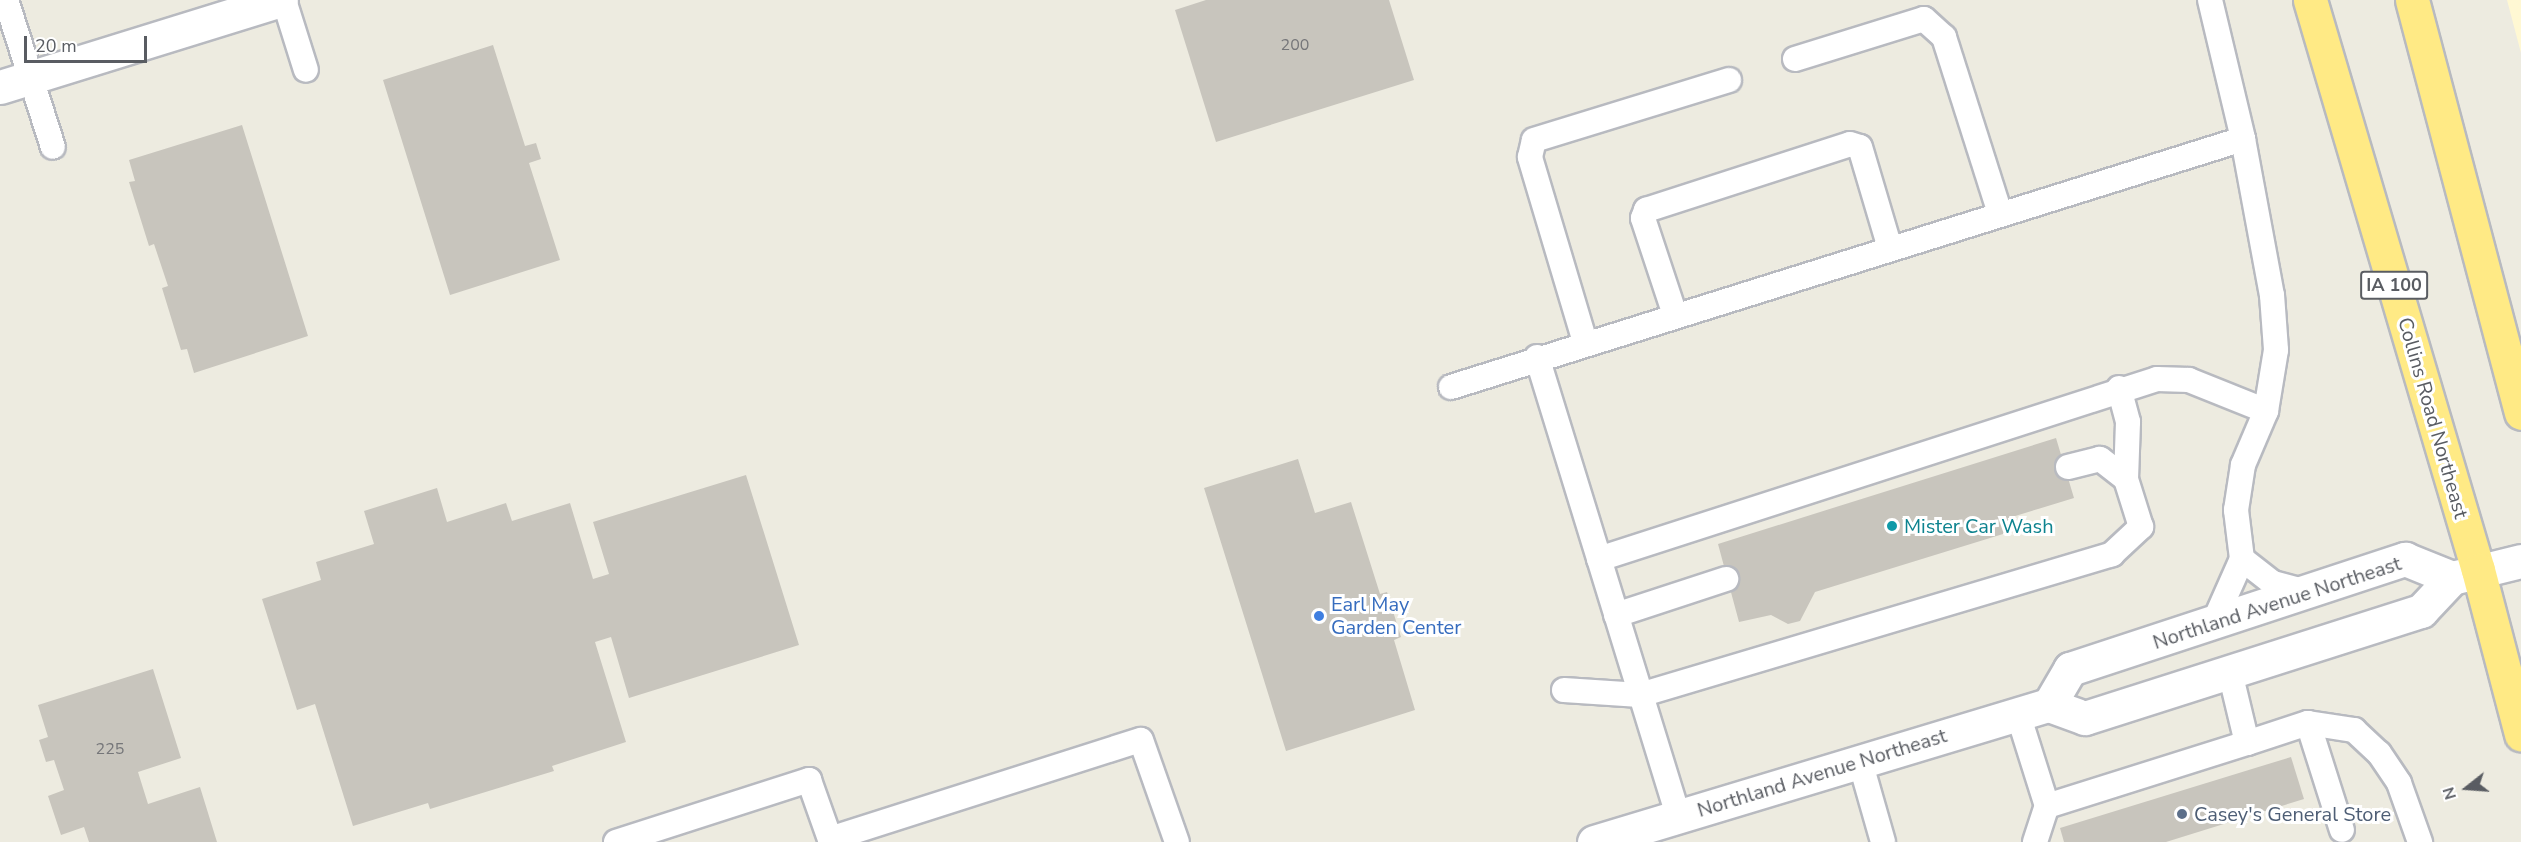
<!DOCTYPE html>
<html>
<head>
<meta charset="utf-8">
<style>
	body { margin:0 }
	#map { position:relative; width:2521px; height:842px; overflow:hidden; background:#edebe0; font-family:"Nunito Sans",sans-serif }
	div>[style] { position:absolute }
	.commercial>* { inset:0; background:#fff8d3 }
	.building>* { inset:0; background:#c8c5bd }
	.roads { filter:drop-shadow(2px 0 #b8bac0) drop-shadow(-2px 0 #b8bac0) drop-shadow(0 2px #b8bac0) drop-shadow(0 -2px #b8bac0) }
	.lane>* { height:24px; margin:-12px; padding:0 12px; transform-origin:12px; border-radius:12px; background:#fff }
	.street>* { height:33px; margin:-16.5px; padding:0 16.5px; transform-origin:16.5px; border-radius:16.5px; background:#fff }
	.highway>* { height:33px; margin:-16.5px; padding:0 16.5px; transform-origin:16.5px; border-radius:16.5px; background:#ffea85 }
	.dots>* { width:16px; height:16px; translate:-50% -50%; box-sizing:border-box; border:3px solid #fff; border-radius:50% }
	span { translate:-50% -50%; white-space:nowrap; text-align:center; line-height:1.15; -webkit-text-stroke:6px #fff; paint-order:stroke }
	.number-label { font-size:16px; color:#757679 }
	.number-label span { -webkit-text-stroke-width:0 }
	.shield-label span { padding:2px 4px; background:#fff; border:2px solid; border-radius:4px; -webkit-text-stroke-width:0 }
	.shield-label { font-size:18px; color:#595c62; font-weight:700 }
	.street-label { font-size:20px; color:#595c62 }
	.culture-label { font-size:20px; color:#0d838f }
	.left { translate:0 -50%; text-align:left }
	.shop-label { font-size:20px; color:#366cbe }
	.service-label { font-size:20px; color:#4e5e75 }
	.north { position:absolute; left:2437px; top:758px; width:60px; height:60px; -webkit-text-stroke:4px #fff; paint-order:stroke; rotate:253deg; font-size:16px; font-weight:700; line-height:24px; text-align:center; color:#595c62 }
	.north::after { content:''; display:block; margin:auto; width:21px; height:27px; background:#595c62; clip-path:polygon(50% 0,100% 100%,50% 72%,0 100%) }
	.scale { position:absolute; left:24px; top:36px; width:123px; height:27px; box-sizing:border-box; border:3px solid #595c62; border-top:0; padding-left:8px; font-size:18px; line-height:21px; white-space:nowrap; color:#595c62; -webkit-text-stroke:4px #fff; paint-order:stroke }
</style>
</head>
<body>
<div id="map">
	<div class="commercial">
		<div style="clip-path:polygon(2507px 0,2521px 0,2521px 53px)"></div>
	</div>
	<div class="building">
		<div style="clip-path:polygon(1206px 0,1389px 0,1414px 80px,1216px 142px,1175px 10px)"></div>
		<div style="clip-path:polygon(493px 45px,525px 146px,536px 143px,541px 159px,529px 163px,560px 260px,450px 295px,383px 80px)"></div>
		<div style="clip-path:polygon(242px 125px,308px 336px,194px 373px,187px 349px,181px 350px,162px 288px,168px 286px,154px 244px,149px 246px,129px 182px,135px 181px,129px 160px)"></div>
		<div style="clip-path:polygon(2056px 438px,2074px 498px,2012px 517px,2003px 534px,1815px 592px,1800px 621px,1788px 624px,1771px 615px,1739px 622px,1718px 544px)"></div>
		<div style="clip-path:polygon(1298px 459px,1315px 513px,1351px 502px,1380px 594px,1387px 592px,1401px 637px,1394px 640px,1415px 710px,1286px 751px,1204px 488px)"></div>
		<div style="clip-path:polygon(746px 475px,799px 645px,629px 698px,611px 637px,595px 642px,626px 742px,552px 766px,554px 771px,430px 809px,428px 803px,353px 826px,315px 704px,297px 710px,262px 599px,321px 580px,316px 562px,374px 544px,364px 511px,437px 488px,447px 522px,506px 503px,512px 521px,570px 503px,593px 579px,609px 574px,593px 522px)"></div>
		<div style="clip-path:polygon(153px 669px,181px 758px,138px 772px,148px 804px,200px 787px,217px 842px,89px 842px,84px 827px,61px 835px,48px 796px,64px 790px,54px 760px,46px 762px,39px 740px,48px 737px,38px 705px)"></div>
		<div style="clip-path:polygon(2291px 757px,2304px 799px,2166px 842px,2064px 842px,2060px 828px)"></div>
	</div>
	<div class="roads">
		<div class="lane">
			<div style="left:6px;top:0;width:154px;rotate:72.3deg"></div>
			<div style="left:284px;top:0;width:73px;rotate:72.6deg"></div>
			<div style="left:2210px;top:0;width:143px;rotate:76.6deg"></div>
			<div style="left:2243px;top:139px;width:159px;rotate:79.5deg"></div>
			<div style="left:2272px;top:295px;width:55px;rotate:85.8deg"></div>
			<div style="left:2276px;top:350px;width:62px;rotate:99.3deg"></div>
			<div style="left:2266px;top:411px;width:59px;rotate:113.1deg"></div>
			<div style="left:2243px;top:465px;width:46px;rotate:98.8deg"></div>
			<div style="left:2236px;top:510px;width:49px;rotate:83deg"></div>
			<div style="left:2242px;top:559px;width:69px;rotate:114deg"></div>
			<div style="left:1795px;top:59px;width:135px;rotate:-17.2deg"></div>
			<div style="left:1924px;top:19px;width:27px;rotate:42deg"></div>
			<div style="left:1944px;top:37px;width:186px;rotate:72.4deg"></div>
			<div style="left:1675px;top:315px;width:102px;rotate:-108.3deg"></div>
			<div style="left:1643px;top:218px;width:9px;rotate:-69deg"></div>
			<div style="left:1646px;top:210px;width:214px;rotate:-17.9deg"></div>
			<div style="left:1850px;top:144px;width:10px;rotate:17deg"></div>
			<div style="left:1860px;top:147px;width:105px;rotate:73.5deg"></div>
			<div style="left:1585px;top:342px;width:193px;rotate:-106.6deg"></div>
			<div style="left:1530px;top:157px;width:17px;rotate:-77deg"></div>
			<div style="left:1534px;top:140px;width:204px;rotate:-17.1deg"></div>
			<div style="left:1537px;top:357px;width:480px;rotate:72.9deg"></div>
			<div style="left:1451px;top:387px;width:830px;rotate:-17.39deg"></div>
			<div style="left:2119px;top:388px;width:35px;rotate:75deg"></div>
			<div style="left:2128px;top:422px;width:57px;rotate:92deg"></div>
			<div style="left:1599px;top:559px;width:586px;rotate:-17.88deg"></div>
			<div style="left:2157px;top:379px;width:32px;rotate:2deg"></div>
			<div style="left:2189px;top:380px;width:83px;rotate:21.9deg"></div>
			<div style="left:2242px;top:559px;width:39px;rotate:38deg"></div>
			<div style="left:2273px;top:583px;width:35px;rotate:15deg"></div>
			<div style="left:1616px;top:615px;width:116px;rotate:-18.1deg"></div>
			<div style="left:1564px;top:690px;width:76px;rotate:3.8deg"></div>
			<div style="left:1640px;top:695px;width:493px;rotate:-16.6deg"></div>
			<div style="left:2112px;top:554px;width:40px;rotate:-43deg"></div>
			<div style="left:2141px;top:527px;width:50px;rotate:-107.4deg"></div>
			<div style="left:2126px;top:479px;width:33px;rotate:-142deg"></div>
			<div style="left:2100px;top:459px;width:33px;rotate:166deg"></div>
			<div style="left:2018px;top:714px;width:96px;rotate:72.5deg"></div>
			<div style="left:2047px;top:806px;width:210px;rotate:-17.5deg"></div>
			<div style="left:2247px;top:743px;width:73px;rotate:-103.5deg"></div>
			<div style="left:2308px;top:723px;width:47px;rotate:8.7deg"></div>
			<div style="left:2354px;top:730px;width:34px;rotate:43deg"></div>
			<div style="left:2379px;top:753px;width:36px;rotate:56deg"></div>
			<div style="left:2399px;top:783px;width:63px;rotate:70.4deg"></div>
			<div style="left:2247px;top:743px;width:64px;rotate:-18.2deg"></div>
			<div style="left:2308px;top:723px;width:112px;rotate:72.4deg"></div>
			<div style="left:1860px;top:761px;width:84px;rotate:74.1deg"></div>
			<div style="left:830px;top:839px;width:326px;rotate:-17.7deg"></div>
			<div style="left:1141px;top:740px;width:108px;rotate:70.6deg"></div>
			<div style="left:616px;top:842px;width:203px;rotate:-17.8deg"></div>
			<div style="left:809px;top:780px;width:66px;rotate:70.5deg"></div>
			<div style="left:2035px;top:842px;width:38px;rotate:-72deg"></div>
		</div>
		<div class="street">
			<div style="left:0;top:87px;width:294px;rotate:-17.2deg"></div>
			<div style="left:2049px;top:705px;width:42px;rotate:-59.7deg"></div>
			<div style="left:2070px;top:669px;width:353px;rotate:-18.2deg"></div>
			<div style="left:2405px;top:559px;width:51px;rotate:22deg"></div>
			<div style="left:1594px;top:842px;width:475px;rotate:-16.8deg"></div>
			<div style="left:2049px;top:705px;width:38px;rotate:20deg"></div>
			<div style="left:2085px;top:718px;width:353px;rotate:-17.7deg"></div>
			<div style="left:2421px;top:611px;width:45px;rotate:-46.8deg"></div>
			<div style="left:2452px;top:578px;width:71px;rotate:-13.8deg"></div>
		</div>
		<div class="highway">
			<div style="left:2310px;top:0;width:594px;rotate:73.58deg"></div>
			<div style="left:2478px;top:570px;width:170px;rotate:75.3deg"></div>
			<div style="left:2412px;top:0;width:427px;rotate:75.2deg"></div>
		</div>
	</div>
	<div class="dots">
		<div style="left:1892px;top:526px;background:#0f9aa8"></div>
		<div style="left:1319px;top:616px;background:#3f7fe0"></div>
		<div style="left:2182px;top:814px;background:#5c6f8a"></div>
	</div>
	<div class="number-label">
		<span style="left:1295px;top:45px">200</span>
		<span style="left:110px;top:749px">225</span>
	</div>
	<div class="shield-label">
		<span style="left:2394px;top:285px">IA 100</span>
	</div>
	<div class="street-label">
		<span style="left:2433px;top:418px;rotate:74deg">Collins Road Northeast</span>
		<span style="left:2277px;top:603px;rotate:-18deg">Northland Avenue Northeast</span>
		<span style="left:1822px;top:773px;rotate:-17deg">Northland Avenue Northeast</span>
	</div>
	<div class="culture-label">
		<span class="left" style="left:1904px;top:526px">Mister Car Wash</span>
	</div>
	<div class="shop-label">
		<span class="left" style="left:1331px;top:616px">Earl May<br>Garden Center</span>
	</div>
	<div class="service-label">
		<span class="left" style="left:2194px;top:814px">Casey's General Store</span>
	</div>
	<div class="north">N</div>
	<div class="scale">20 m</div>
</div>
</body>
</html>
